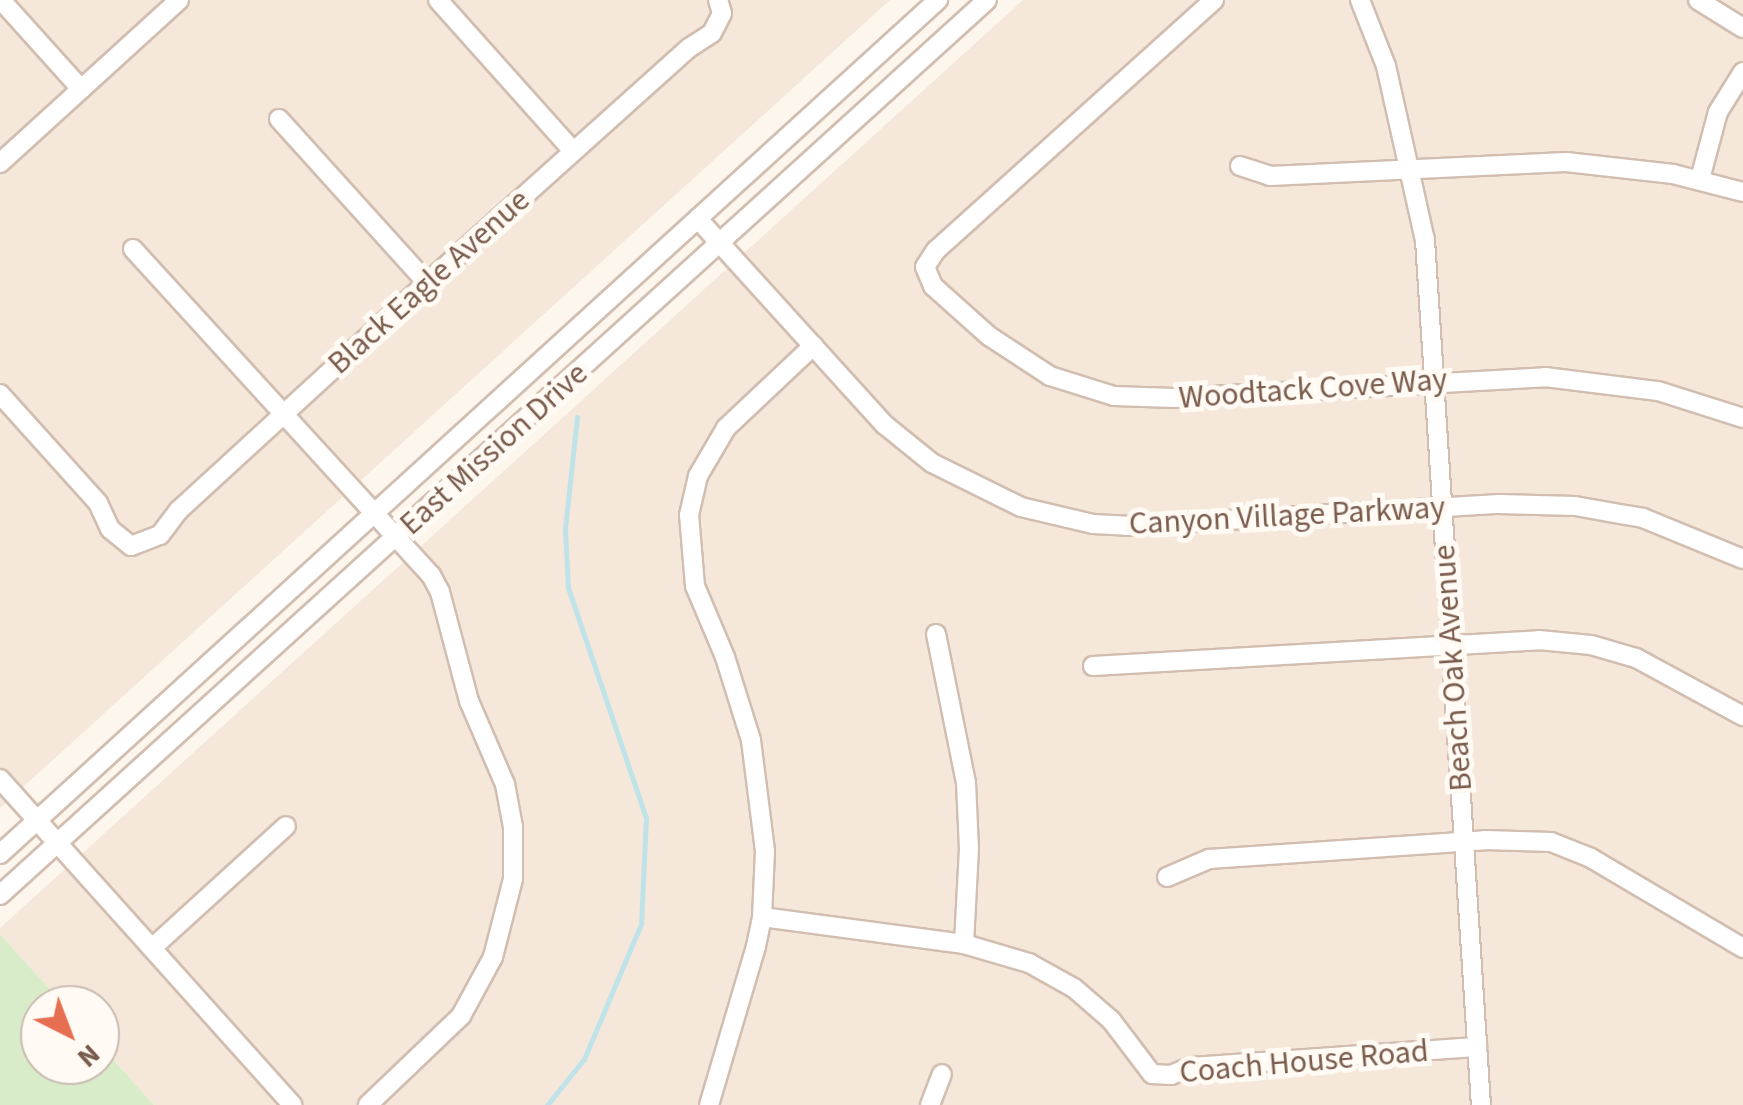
<!DOCTYPE html>
<html>
<head>
<meta charset="utf-8">
<style>
	body { margin:0 }
	#map { position:relative; width:1743px; height:1105px; overflow:hidden; background:#fdf6ec; font-family:"Source Sans 3",sans-serif }
	div>[style] { position:absolute }
	.residential>* { inset:0; background:#f5e8da }
	.green>* { inset:0; background:#d8ecc9 }
	.stream>* { height:5px; margin:-2.5px; padding:0 2.5px; transform-origin:2.5px; border-radius:2.5px; background:#bfe3e8 }
	.roads { filter:drop-shadow(2px 0 #d1beb0) drop-shadow(-2px 0 #d1beb0) drop-shadow(0 2px #d1beb0) drop-shadow(0 -2px #d1beb0) }
	.minor>* { height:18px; margin:-9px; padding:0 9px; transform-origin:9px; border-radius:9px; background:#fff }
	span { translate:-50% -50%; white-space:nowrap; text-align:center; line-height:1.15; -webkit-text-stroke:10px #fffaf3; paint-order:stroke }
	.street-label { font-size:32px; color:#7a5c4d }
	.north { position:absolute; left:20px; top:985px; width:100px; height:100px; box-sizing:border-box; background:#fffaf3; border:2px solid #cabbb1; border-radius:50%; rotate:138deg; font-size:28px; font-weight:700; line-height:40px; text-align:center; color:#7a5c4d }
	.north::after { content:''; display:block; margin:auto; width:35px; height:45px; background:#e76f51; clip-path:polygon(50% 0,100% 100%,50% 72%,0 100%) }
</style>
</head>
<body>
<div id="map">
	<div class="residential">
		<div style="clip-path:polygon(0 0,890px 0,0 808px)"></div>
		<div style="clip-path:polygon(1023px 0,1743px 0,1743px 1105px,154px 1105px,100px 1045px,100px 1005px,64px 1005px,0 934px,0 928px)"></div>
	</div>
	<div class="green">
		<div style="clip-path:polygon(0 934px,64px 1005px,40px 1005px,40px 1065px,100px 1065px,100px 1045px,154px 1105px,0 1105px)"></div>
	</div>
	<div class="stream">
		<div style="left:547px;top:1105px;width:59px;rotate:-51.2deg"></div>
		<div style="left:584px;top:1059px;width:147px;rotate:-67.1deg"></div>
		<div style="left:641px;top:924px;width:106px;rotate:-87.3deg"></div>
		<div style="left:646px;top:818px;width:243px;rotate:-108.7deg"></div>
		<div style="left:568px;top:588px;width:59px;rotate:-92.9deg"></div>
		<div style="left:565px;top:529px;width:113px;rotate:-83.9deg"></div>
	</div>
	<div class="roads">
		<div class="minor">
			<div style="left:1px;top:0;width:120px;rotate:48deg"></div>
			<div style="left:438px;top:0;width:203px;rotate:48.2deg"></div>
			<div style="left:1214px;top:0;width:374px;rotate:138deg"></div>
			<div style="left:936px;top:250px;width:20px;rotate:123deg"></div>
			<div style="left:925px;top:267px;width:21px;rotate:67deg"></div>
			<div style="left:933px;top:286px;width:75px;rotate:41.8deg"></div>
			<div style="left:989px;top:336px;width:73px;rotate:33.3deg"></div>
			<div style="left:1050px;top:376px;width:67px;rotate:17.4deg"></div>
			<div style="left:1114px;top:396px;width:60px;rotate:1.9deg"></div>
			<div style="left:1174px;top:398px;width:372px;rotate:-3.2deg"></div>
			<div style="left:1545px;top:377px;width:114px;rotate:7.1deg"></div>
			<div style="left:1658px;top:391px;width:89px;rotate:17.6deg"></div>
			<div style="left:1360px;top:0;width:71px;rotate:68.5deg"></div>
			<div style="left:1386px;top:66px;width:178px;rotate:77.4deg"></div>
			<div style="left:1425px;top:240px;width:867px;rotate:86.3deg"></div>
			<div style="left:1698px;top:0;width:53px;rotate:31.9deg"></div>
			<div style="left:279px;top:119px;width:221px;rotate:47.9deg"></div>
			<div style="left:0;top:163px;width:242px;rotate:-42.3deg"></div>
			<div style="left:1240px;top:166px;width:32px;rotate:18deg"></div>
			<div style="left:1270px;top:176px;width:296px;rotate:-2.7deg"></div>
			<div style="left:1566px;top:162px;width:108px;rotate:6.4deg"></div>
			<div style="left:1673px;top:174px;width:72px;rotate:14.4deg"></div>
			<div style="left:1700px;top:179px;width:69px;rotate:-75deg"></div>
			<div style="left:1718px;top:112px;width:47px;rotate:-58deg"></div>
			<div style="left:698px;top:219px;width:278px;rotate:47.8deg"></div>
			<div style="left:885px;top:425px;width:60px;rotate:39deg"></div>
			<div style="left:932px;top:463px;width:99px;rotate:26.3deg"></div>
			<div style="left:1021px;top:507px;width:74px;rotate:13.3deg"></div>
			<div style="left:1093px;top:524px;width:34px;rotate:3deg"></div>
			<div style="left:1127px;top:526px;width:373px;rotate:-3.4deg"></div>
			<div style="left:1499px;top:504px;width:76px;rotate:1.5deg"></div>
			<div style="left:1575px;top:506px;width:69px;rotate:10deg"></div>
			<div style="left:1643px;top:518px;width:108px;rotate:22.3deg"></div>
			<div style="left:133px;top:249px;width:442px;rotate:47.6deg"></div>
			<div style="left:431px;top:575px;width:19px;rotate:62deg"></div>
			<div style="left:440px;top:592px;width:113px;rotate:75.1deg"></div>
			<div style="left:469px;top:701px;width:90px;rotate:66.6deg"></div>
			<div style="left:505px;top:784px;width:44px;rotate:79.5deg"></div>
			<div style="left:513px;top:827px;width:52px;rotate:90deg"></div>
			<div style="left:513px;top:879px;width:81px;rotate:104.4deg"></div>
			<div style="left:493px;top:957px;width:67px;rotate:118.5deg"></div>
			<div style="left:461px;top:1016px;width:129px;rotate:136.3deg"></div>
			<div style="left:0;top:394px;width:147px;rotate:48deg"></div>
			<div style="left:98px;top:503px;width:29px;rotate:65deg"></div>
			<div style="left:110px;top:529px;width:27px;rotate:39deg"></div>
			<div style="left:131px;top:546px;width:31px;rotate:-21deg"></div>
			<div style="left:160px;top:535px;width:31px;rotate:-53deg"></div>
			<div style="left:179px;top:510px;width:336px;rotate:-42.5deg"></div>
			<div style="left:427px;top:283px;width:352px;rotate:-41.9deg"></div>
			<div style="left:689px;top:48px;width:27px;rotate:-33deg"></div>
			<div style="left:712px;top:33px;width:22px;rotate:-63deg"></div>
			<div style="left:722px;top:13px;width:14px;rotate:-107deg"></div>
			<div style="left:936px;top:634px;width:152px;rotate:78.6deg"></div>
			<div style="left:966px;top:783px;width:65px;rotate:87.4deg"></div>
			<div style="left:969px;top:848px;width:96px;rotate:93deg"></div>
			<div style="left:1093px;top:666px;width:447px;rotate:-3.3deg"></div>
			<div style="left:1539px;top:640px;width:52px;rotate:5.5deg"></div>
			<div style="left:1591px;top:645px;width:47px;rotate:16.1deg"></div>
			<div style="left:1636px;top:658px;width:122px;rotate:28.5deg"></div>
			<div style="left:0;top:779px;width:438px;rotate:48.1deg"></div>
			<div style="left:0;top:854px;width:1269px;rotate:-42.32deg"></div>
			<div style="left:1167px;top:877px;width:46px;rotate:-23.2deg"></div>
			<div style="left:1209px;top:859px;width:277px;rotate:-3.9deg"></div>
			<div style="left:1485px;top:840px;width:66px;rotate:1.7deg"></div>
			<div style="left:1551px;top:842px;width:43px;rotate:21.8deg"></div>
			<div style="left:1591px;top:858px;width:177px;rotate:30.6deg"></div>
			<div style="left:0;top:895px;width:1332px;rotate:-42.2deg"></div>
			<div style="left:762px;top:917px;width:204px;rotate:7.6deg"></div>
			<div style="left:964px;top:944px;width:68px;rotate:16.3deg"></div>
			<div style="left:1029px;top:963px;width:51px;rotate:29.1deg"></div>
			<div style="left:1074px;top:988px;width:49px;rotate:40.9deg"></div>
			<div style="left:1111px;top:1020px;width:68px;rotate:52.8deg"></div>
			<div style="left:1152px;top:1074px;width:19px;rotate:3deg"></div>
			<div style="left:1171px;top:1075px;width:21px;rotate:-23deg"></div>
			<div style="left:1190px;top:1067px;width:288px;rotate:-4deg"></div>
			<div style="left:152px;top:948px;width:181px;rotate:-42.3deg"></div>
			<div style="left:709px;top:1105px;width:166px;rotate:-73.5deg"></div>
			<div style="left:756px;top:946px;width:30px;rotate:-78deg"></div>
			<div style="left:762px;top:917px;width:66px;rotate:-87.4deg"></div>
			<div style="left:765px;top:851px;width:112px;rotate:-97.2deg"></div>
			<div style="left:751px;top:740px;width:87px;rotate:-107.4deg"></div>
			<div style="left:725px;top:657px;width:77px;rotate:-112.9deg"></div>
			<div style="left:695px;top:586px;width:71px;rotate:-94.8deg"></div>
			<div style="left:689px;top:515px;width:40px;rotate:-77deg"></div>
			<div style="left:698px;top:476px;width:56px;rotate:-59.7deg"></div>
			<div style="left:726px;top:428px;width:120px;rotate:-43.3deg"></div>
			<div style="left:930px;top:1105px;width:33px;rotate:-69deg"></div>
		</div>
	</div>
	<div class="street-label">
		<span style="left:429px;top:282px;rotate:-42deg">Black Eagle Avenue</span>
		<span style="left:1313px;top:389px;rotate:-4deg">Woodtack Cove Way</span>
		<span style="left:494px;top:449px;rotate:-42deg">East Mission Drive</span>
		<span style="left:1287px;top:516px;rotate:-3deg">Canyon Village Parkway</span>
		<span style="left:1453px;top:668px;rotate:-94deg">Beach Oak Avenue</span>
		<span style="left:1304px;top:1062px;rotate:-5deg">Coach House Road</span>
	</div>
	<div class="north">N</div>
</div>
</body>
</html>
